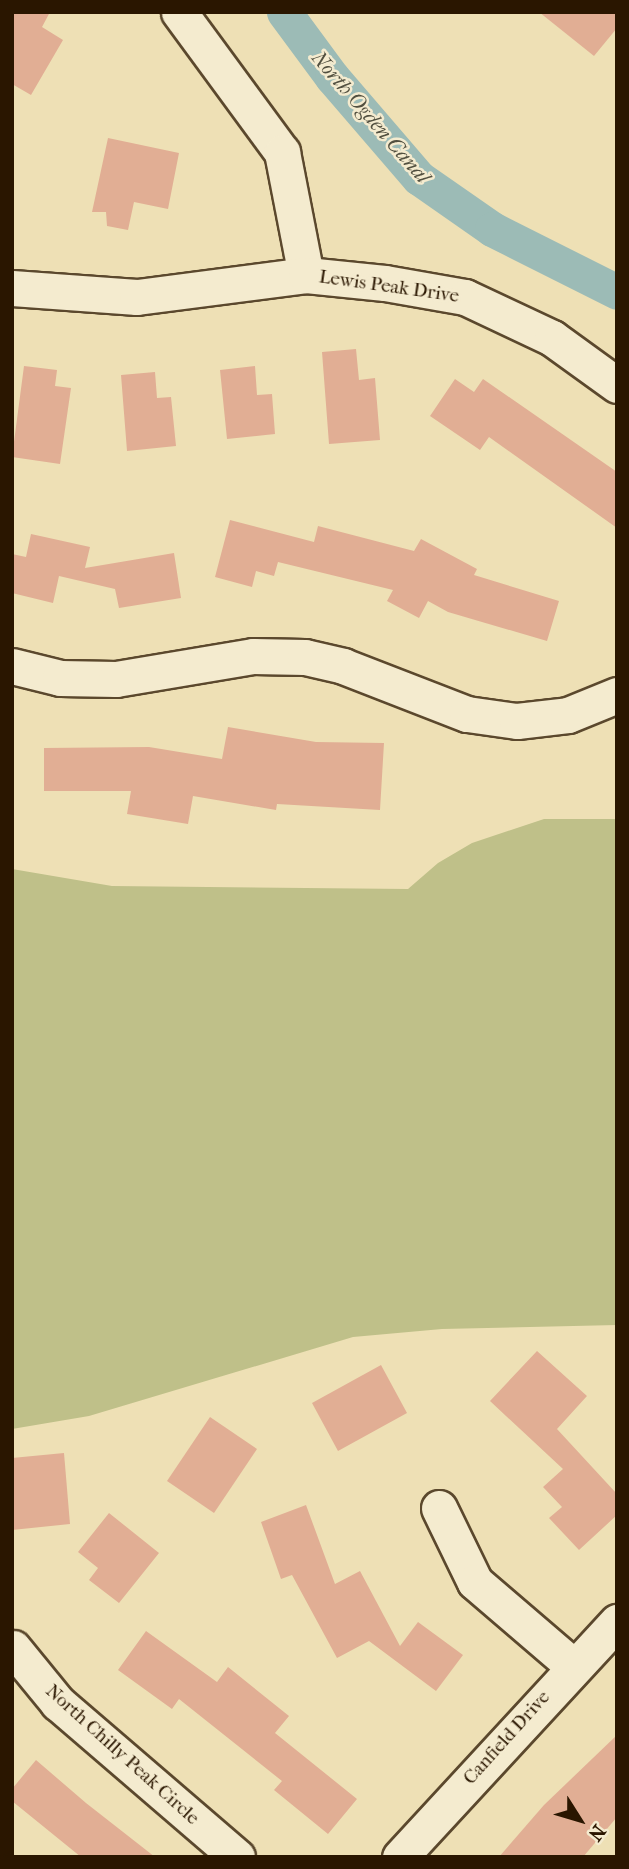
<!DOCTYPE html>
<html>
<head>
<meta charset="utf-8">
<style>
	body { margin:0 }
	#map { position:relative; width:629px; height:1869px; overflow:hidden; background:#eee0b5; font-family:"IM FELL French Canon",serif }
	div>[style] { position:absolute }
	.green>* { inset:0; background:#bfc089 }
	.canal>* { height:35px; margin:-17.5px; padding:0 17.5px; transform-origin:17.5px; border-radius:17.5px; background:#9cbbb6 }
	.building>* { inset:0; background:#e1ae94 }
	.roads { filter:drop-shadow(2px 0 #5b482d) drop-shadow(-2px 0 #5b482d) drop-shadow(0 2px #5b482d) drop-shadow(0 -2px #5b482d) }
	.minor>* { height:35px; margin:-17.5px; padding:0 17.5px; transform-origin:17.5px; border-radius:17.5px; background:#f4ebcf }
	span { translate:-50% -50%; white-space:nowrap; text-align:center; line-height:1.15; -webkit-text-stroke:5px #f4ebcf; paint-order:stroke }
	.street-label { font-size:19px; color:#2a1600 }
	.water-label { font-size:21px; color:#525040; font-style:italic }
	.frame { position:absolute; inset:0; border:14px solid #2a1600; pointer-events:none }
	.north { position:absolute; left:545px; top:1785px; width:70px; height:70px; -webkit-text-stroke:5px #f4ebcf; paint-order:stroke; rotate:127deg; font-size:19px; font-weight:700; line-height:28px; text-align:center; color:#2a1600 }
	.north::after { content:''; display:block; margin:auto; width:24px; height:32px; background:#2a1600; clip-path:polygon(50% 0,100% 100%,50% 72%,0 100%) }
</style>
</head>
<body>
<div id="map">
	<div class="green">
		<div style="clip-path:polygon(544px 819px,617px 819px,617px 1325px,442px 1329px,353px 1337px,89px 1416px,12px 1429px,12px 869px,112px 886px,408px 889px,438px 863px,472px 843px)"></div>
	</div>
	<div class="canal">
		<div style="left:284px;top:12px;width:81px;rotate:53.6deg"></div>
		<div style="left:332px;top:77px;width:133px;rotate:49.3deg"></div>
		<div style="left:419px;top:178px;width:89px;rotate:34.9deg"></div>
		<div style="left:492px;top:229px;width:140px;rotate:26.7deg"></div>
	</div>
	<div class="building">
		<div style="clip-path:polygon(12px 12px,50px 12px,42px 27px,63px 40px,31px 95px,12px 84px)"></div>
		<div style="clip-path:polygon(539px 12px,617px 12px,617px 28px,594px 56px)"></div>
		<div style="clip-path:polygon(108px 138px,179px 153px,168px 209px,134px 202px,128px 230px,107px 226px,106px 212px,92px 212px)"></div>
		<div style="clip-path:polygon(356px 349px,359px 380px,375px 378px,380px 440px,329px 444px,322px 352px)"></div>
		<div style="clip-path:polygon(24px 366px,57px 370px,55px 386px,71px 388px,60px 464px,12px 457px)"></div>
		<div style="clip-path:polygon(255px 366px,257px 395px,272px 394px,275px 434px,227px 439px,220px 370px)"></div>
		<div style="clip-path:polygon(155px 372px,157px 398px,171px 397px,176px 446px,127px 451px,121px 375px)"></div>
		<div style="clip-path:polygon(455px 379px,474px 392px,483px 379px,617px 472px,617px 528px,489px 437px,480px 450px,430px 416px)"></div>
		<div style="clip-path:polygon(230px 520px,314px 542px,318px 526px,414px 551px,421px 539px,477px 569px,474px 575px,559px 601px,547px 641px,448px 612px,428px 601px,419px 618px,387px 601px,393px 590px,278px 562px,274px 576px,256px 571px,252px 587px,215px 577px)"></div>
		<div style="clip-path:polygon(31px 534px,90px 547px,85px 568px,174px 553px,181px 598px,119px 608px,115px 589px,59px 576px,53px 603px,12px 593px,12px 554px,26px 557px)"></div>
		<div style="clip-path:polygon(228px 727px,316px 742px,384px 743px,380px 810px,277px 804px,276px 810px,193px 796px,188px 824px,127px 814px,131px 791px,44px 791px,44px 748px,149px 747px,222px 759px)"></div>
		<div style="clip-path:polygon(537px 1351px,587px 1396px,557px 1429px,617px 1494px,617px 1515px,579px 1550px,549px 1518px,562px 1507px,543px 1487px,563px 1469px,490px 1401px)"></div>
		<div style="clip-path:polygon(381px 1365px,407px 1413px,338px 1451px,312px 1403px)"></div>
		<div style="clip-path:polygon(210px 1417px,257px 1449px,214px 1513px,167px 1481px)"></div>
		<div style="clip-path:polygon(64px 1453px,70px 1524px,12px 1530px,12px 1458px)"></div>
		<div style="clip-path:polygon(306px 1505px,335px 1584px,360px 1571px,400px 1646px,418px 1622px,463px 1655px,436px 1691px,369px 1641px,337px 1658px,292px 1575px,281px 1579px,261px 1522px)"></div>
		<div style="clip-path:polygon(109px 1513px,159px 1553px,119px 1603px,89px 1580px,98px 1568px,78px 1552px)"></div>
		<div style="clip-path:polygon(146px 1631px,217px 1682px,228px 1667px,289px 1716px,275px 1733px,357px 1799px,328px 1834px,274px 1790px,282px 1781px,179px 1699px,172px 1709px,118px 1670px)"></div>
		<div style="clip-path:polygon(617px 1735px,617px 1817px,583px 1857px,499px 1857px,544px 1805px)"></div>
		<div style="clip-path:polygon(36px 1760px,86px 1803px,155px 1857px,81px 1857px,12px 1801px,12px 1789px)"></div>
	</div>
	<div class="roads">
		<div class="minor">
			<div style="left:179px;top:12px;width:174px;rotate:53.7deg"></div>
			<div style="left:282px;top:152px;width:125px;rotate:79deg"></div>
			<div style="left:12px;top:288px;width:125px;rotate:4.1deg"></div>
			<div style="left:137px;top:297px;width:170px;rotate:-7.4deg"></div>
			<div style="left:306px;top:275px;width:79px;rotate:5.8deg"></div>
			<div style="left:385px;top:283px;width:81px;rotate:9.9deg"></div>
			<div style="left:465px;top:297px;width:96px;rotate:25.2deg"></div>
			<div style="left:552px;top:338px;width:80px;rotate:35.9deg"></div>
			<div style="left:12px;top:666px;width:49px;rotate:14deg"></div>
			<div style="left:60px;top:678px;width:56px;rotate:1deg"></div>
			<div style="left:116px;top:679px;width:139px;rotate:-9.5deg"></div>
			<div style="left:253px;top:656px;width:52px;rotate:1.1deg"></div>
			<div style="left:305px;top:657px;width:39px;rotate:13deg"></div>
			<div style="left:343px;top:666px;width:133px;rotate:21.2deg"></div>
			<div style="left:467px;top:714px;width:50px;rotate:8deg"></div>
			<div style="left:517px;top:721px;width:51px;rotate:-6.7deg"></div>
			<div style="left:568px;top:715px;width:53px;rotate:-22.2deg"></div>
			<div style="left:439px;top:1508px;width:82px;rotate:64.1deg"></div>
			<div style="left:475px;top:1582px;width:129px;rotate:40.6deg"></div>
			<div style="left:13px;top:1648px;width:71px;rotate:50.7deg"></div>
			<div style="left:58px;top:1703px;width:236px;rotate:40.7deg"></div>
			<div style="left:400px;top:1857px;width:320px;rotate:-47.3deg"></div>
		</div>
	</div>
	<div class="street-label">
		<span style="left:389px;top:287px;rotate:8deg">Lewis Peak Drive</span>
		<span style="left:507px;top:1738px;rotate:-48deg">Canfield Drive</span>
		<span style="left:122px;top:1755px;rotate:42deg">North Chilly Peak Circle</span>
	</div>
	<div class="water-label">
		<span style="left:371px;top:117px;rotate:49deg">North Ogden Canal</span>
	</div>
	<div class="frame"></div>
	<div class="north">N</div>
</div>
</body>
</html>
